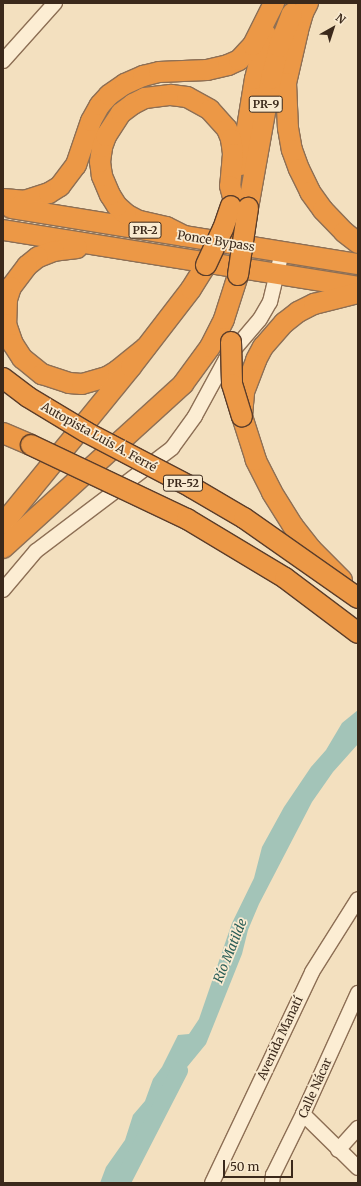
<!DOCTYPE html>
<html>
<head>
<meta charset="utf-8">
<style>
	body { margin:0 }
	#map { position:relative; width:361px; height:1186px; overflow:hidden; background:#f3e0bf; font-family:Merriweather,serif }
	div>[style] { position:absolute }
	.water>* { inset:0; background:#a3c4b8 }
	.river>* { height:17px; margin:-8.5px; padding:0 8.5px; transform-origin:8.5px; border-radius:8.5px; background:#a3c4b8 }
	.roads { filter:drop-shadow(1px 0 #8d6f55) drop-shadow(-1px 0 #8d6f55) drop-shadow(0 1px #8d6f55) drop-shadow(0 -1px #8d6f55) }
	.minor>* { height:14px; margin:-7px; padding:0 7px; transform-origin:7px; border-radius:7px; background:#fcedd3 }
	.highway>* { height:20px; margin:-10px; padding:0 10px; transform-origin:10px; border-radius:10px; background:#ec9846 }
	.bridges { filter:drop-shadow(1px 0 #5b3d2a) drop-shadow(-1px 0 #5b3d2a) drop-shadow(0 1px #5b3d2a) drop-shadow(0 -1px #5b3d2a) }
	.highway-bridge>* { height:20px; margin:-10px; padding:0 10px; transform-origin:10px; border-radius:10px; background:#ec9846 }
	span { translate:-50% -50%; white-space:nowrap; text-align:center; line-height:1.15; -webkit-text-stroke:3.5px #f9ead0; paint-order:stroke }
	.shield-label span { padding:1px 3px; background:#f9ead0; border:1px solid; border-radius:3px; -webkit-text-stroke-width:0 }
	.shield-label { font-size:11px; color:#3b291b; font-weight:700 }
	.street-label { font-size:12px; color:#3b291b }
	.water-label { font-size:13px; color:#295d56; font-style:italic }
	.frame { position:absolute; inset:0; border:4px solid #3b291b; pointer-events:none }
	.north { position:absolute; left:313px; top:8px; width:40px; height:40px; -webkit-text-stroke:3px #f9ead0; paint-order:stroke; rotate:39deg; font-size:11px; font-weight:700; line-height:16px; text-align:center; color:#3b291b }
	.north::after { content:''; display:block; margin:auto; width:14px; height:18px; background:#3b291b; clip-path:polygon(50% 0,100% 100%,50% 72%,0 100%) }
	.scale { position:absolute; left:223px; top:1160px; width:70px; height:18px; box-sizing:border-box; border:2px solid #3b291b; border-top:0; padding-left:5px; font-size:12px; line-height:14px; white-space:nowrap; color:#3b291b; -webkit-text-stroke:3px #f9ead0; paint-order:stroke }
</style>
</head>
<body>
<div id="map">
	<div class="water">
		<div style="clip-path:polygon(358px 710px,358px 744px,333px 772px,312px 802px,259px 904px,248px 930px,242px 954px,206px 1044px,160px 1100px,123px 1183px,100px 1183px,106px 1167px,125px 1140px,133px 1115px,145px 1101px,153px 1079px,162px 1067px,178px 1035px,189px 1034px,199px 1019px,232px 923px,254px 878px,262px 847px,284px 807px,311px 767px,326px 750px,342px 723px)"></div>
	</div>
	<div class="river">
		<div style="left:121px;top:1183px;width:127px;rotate:-62.8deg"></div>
	</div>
	<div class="roads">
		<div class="minor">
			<div style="left:3px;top:61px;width:78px;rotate:-48.1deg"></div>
			<div style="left:3px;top:590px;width:51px;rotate:-49.8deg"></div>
			<div style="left:36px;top:551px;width:171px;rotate:-37.1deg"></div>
			<div style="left:172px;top:448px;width:39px;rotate:-54deg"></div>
			<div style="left:195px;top:416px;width:65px;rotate:-61.5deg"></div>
			<div style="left:226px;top:359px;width:52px;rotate:-49.6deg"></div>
			<div style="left:260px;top:319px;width:20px;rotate:-60deg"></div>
			<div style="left:270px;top:302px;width:51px;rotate:-76.5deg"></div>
			<div style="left:303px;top:1114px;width:77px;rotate:44.5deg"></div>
			<div style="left:338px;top:1150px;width:30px;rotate:-48deg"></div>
			<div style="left:212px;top:1183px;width:233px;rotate:-64.6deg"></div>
			<div style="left:312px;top:972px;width:86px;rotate:-57.8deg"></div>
			<div style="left:272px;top:1183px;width:8px;rotate:-83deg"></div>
			<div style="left:273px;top:1175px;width:68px;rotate:-63.8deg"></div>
			<div style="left:303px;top:1114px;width:133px;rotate:-65.6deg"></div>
		</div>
		<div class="highway">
			<div style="left:308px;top:3px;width:11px;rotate:117deg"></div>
			<div style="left:303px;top:13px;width:19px;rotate:106deg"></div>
			<div style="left:298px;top:31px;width:53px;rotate:103deg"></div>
			<div style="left:286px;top:83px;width:45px;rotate:87.5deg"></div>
			<div style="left:288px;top:128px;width:22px;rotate:80deg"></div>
			<div style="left:292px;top:150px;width:20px;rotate:70deg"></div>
			<div style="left:299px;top:169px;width:25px;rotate:64deg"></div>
			<div style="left:310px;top:192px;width:22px;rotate:54deg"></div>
			<div style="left:323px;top:210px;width:30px;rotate:46deg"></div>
			<div style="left:344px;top:232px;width:18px;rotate:38deg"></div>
			<div style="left:241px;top:165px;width:87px;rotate:-80.8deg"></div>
			<div style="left:255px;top:79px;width:46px;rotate:-76.3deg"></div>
			<div style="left:3px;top:199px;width:21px;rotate:5deg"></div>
			<div style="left:24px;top:201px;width:26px;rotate:-18deg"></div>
			<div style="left:49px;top:193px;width:13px;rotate:-32deg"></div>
			<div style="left:60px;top:186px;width:26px;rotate:-53deg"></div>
			<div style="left:76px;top:165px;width:46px;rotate:-71.2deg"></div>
			<div style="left:91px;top:121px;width:18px;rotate:-61deg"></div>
			<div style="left:100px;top:105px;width:13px;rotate:-48deg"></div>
			<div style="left:109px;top:95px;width:19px;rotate:-35deg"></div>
			<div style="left:125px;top:84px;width:20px;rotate:-24deg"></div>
			<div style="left:143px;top:76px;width:16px;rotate:-14deg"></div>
			<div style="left:159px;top:72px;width:48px;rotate:-2.4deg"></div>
			<div style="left:207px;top:70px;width:22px;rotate:-13deg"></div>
			<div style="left:228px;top:65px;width:12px;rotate:-24deg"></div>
			<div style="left:239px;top:60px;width:21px;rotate:-47deg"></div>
			<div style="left:253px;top:45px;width:47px;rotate:-63.4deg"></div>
			<div style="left:11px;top:208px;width:351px;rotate:9.2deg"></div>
			<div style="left:248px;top:208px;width:131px;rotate:-79.9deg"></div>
			<div style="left:271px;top:79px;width:33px;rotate:-76deg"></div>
			<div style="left:279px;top:47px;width:36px;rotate:-69deg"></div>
			<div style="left:3px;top:230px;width:360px;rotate:9.1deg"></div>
			<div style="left:184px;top:236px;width:20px;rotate:-153deg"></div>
			<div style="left:166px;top:227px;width:28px;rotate:-167deg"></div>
			<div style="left:139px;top:221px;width:15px;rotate:-152deg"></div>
			<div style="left:126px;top:214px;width:12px;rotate:-138deg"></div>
			<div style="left:117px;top:206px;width:13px;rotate:-122deg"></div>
			<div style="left:110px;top:195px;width:21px;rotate:-113deg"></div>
			<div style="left:102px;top:176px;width:14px;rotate:-98deg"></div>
			<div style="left:100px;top:162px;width:15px;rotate:-82deg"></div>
			<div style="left:102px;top:147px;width:12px;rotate:-70deg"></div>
			<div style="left:106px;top:136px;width:27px;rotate:-57deg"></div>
			<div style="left:121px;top:113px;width:15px;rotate:-37deg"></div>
			<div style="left:133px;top:104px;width:13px;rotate:-27deg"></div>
			<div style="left:145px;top:98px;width:26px;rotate:-7deg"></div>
			<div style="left:171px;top:95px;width:16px;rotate:7deg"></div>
			<div style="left:187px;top:97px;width:26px;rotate:29deg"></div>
			<div style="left:210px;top:110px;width:25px;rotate:48deg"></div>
			<div style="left:227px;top:129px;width:11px;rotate:68deg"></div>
			<div style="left:231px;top:139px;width:15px;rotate:82deg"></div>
			<div style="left:233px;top:154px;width:32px;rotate:95deg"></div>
			<div style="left:230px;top:186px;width:11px;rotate:75deg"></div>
			<div style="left:77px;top:248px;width:23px;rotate:173deg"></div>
			<div style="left:54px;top:251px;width:17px;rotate:159deg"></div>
			<div style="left:38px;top:257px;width:14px;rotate:141deg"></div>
			<div style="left:27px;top:266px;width:26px;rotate:127deg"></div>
			<div style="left:11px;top:287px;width:13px;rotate:108deg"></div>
			<div style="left:7px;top:299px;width:25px;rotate:92deg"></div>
			<div style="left:6px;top:324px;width:21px;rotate:71deg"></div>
			<div style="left:13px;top:344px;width:17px;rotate:57deg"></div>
			<div style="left:22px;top:358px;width:26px;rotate:39deg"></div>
			<div style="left:42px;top:374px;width:28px;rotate:18deg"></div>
			<div style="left:69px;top:383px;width:13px;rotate:4deg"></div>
			<div style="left:82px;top:384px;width:26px;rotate:-16deg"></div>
			<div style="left:107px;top:377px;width:13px;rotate:-32deg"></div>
			<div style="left:118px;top:370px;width:35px;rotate:-39deg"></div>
			<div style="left:3px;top:433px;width:30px;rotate:23deg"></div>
			<div style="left:3px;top:524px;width:203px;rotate:-50.8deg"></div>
			<div style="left:131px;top:367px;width:98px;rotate:-52.4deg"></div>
			<div style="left:191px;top:289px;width:28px;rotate:-58deg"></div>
			<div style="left:3px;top:548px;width:244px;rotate:-42.3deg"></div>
			<div style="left:183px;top:384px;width:46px;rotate:-53.9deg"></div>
			<div style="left:210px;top:347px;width:31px;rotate:-63deg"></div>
			<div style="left:224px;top:319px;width:46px;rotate:-72.3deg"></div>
			<div style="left:342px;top:580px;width:44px;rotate:-135deg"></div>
			<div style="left:311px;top:549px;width:29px;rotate:-128deg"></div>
			<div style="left:293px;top:526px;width:40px;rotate:-122deg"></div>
			<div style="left:272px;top:492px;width:36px;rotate:-117deg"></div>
			<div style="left:256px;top:460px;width:46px;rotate:-107.7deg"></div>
			<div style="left:242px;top:416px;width:24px;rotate:-85deg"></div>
			<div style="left:244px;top:392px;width:34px;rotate:-69deg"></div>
			<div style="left:256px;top:360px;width:15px;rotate:-62deg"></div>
			<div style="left:263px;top:347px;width:32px;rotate:-49deg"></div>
			<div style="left:284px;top:323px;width:18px;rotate:-38deg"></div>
			<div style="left:298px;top:312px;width:18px;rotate:-27deg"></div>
			<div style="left:314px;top:304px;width:45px;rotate:-14deg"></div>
		</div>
	</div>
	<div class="bridges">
		<div class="highway-bridge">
			<div style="left:206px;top:265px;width:40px;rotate:-65deg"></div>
			<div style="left:223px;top:229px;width:24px;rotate:-71deg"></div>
			<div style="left:238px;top:275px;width:68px;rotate:-81.5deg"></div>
			<div style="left:231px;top:342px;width:42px;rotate:88.6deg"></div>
			<div style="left:232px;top:384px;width:34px;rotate:73deg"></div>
			<div style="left:3px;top:378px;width:31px;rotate:37deg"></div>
			<div style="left:28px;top:397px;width:68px;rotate:31.1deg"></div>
			<div style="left:86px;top:432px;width:119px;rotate:27.6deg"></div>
			<div style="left:191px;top:487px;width:61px;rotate:30.3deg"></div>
			<div style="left:244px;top:518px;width:139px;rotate:35.1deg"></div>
			<div style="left:31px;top:445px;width:173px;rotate:25.4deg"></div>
			<div style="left:187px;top:519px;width:114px;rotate:31deg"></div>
			<div style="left:285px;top:578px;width:91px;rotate:37deg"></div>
		</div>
	</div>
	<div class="shield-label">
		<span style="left:266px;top:104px">PR-9</span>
		<span style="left:145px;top:230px">PR-2</span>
		<span style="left:183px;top:483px">PR-52</span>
	</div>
	<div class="street-label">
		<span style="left:216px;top:241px;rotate:9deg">Ponce Bypass</span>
		<span style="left:99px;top:437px;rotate:29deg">Autopista Luis A. Ferré</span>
		<span style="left:280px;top:1038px;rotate:-65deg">Avenida Manatí</span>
		<span style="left:315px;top:1088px;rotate:-66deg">Calle Nácar</span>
	</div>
	<div class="water-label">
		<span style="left:231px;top:951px;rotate:-68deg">Río Matilde</span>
	</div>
	<div class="frame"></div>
	<div class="north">N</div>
	<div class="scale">50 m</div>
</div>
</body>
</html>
